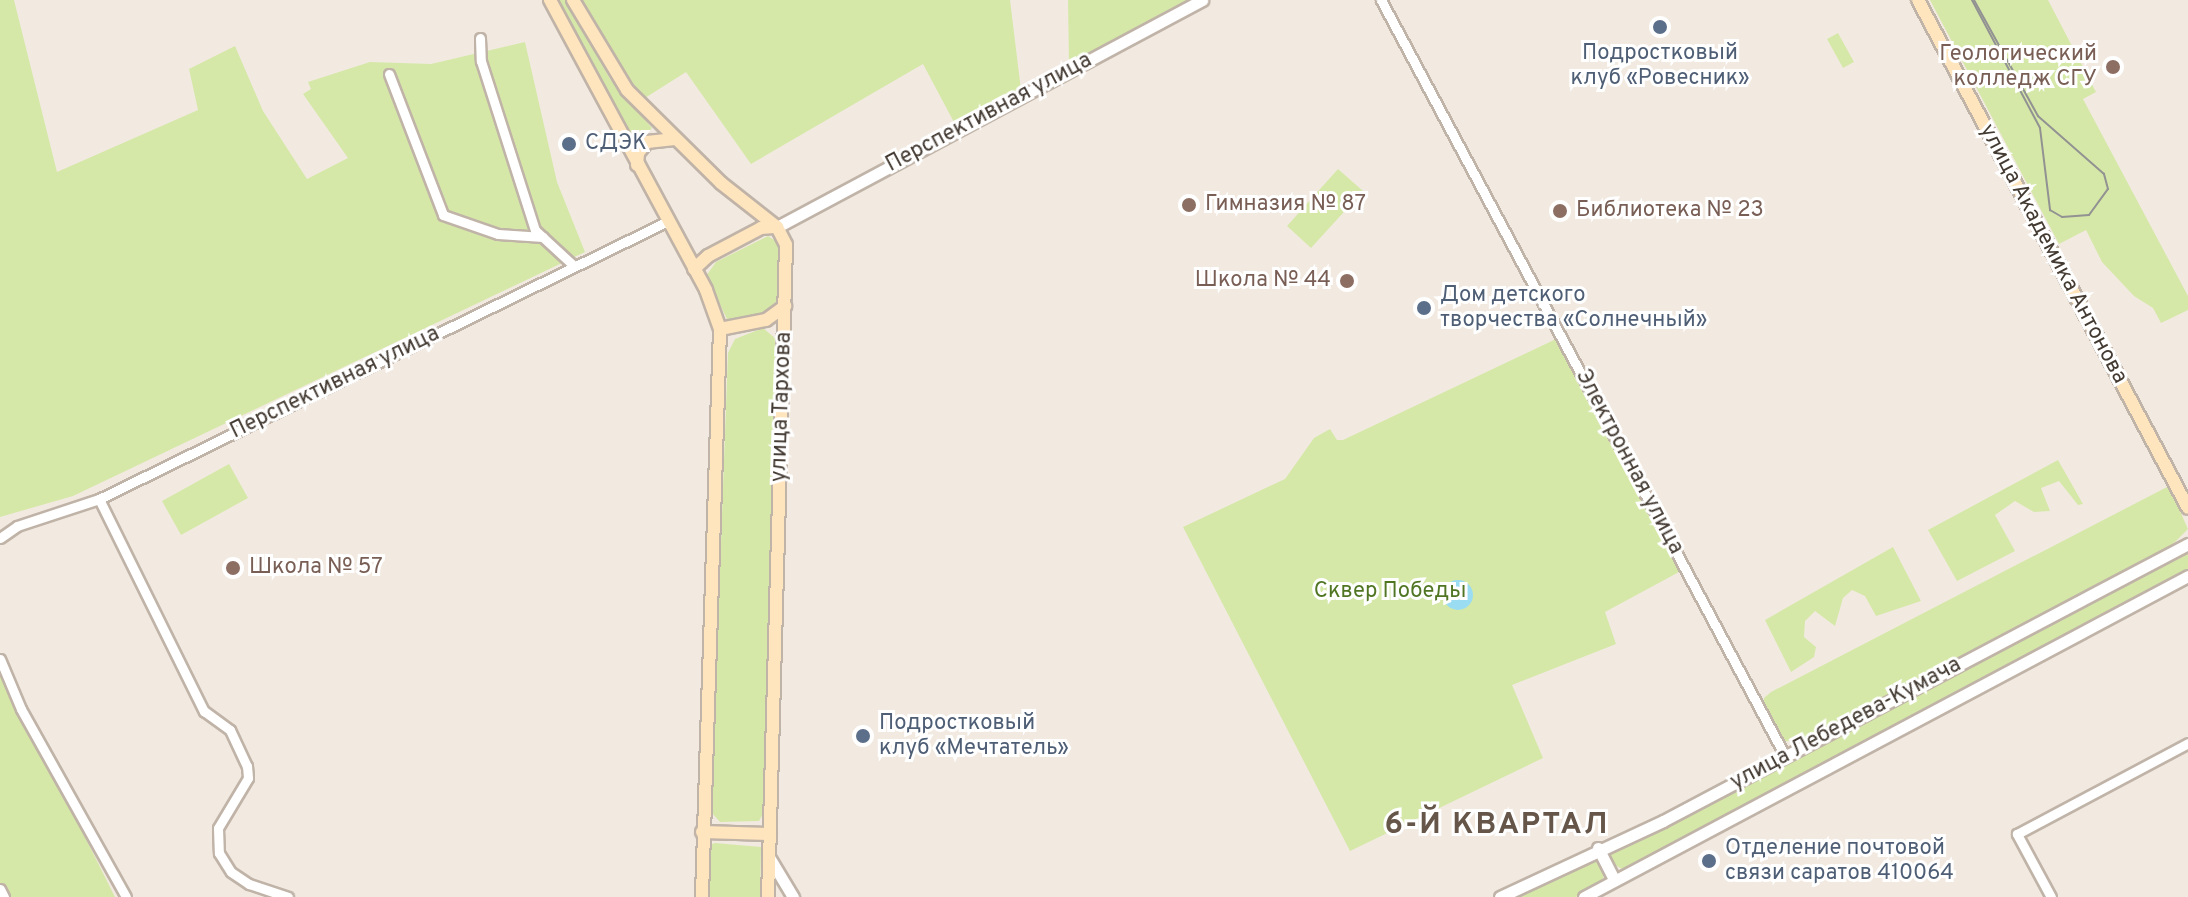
<!DOCTYPE html>
<html>
<head>
<meta charset="utf-8">
<style>
	body { margin:0 }
	#map { position:relative; width:2188px; height:897px; overflow:hidden; background:#f2eae1; font-family:Overpass,sans-serif }
	div>[style] { position:absolute }
	.green>* { inset:0; background:#d5e8a8 }
	.water>* { inset:0; background:#9adcf2 }
	.round { border-radius:50% }
	.roads { filter:drop-shadow(2px 0 #c0b3a7) drop-shadow(-2px 0 #c0b3a7) drop-shadow(0 2px #c0b3a7) drop-shadow(0 -2px #c0b3a7) }
	.minor>* { height:9px; margin:-4.5px; padding:0 4.5px; transform-origin:4.5px; border-radius:4.5px; background:#fff }
	.tertiary>* { height:11px; margin:-5.5px; padding:0 5.5px; transform-origin:5.5px; border-radius:5.5px; background:#fff }
	.secondary>* { height:12px; margin:-6px; padding:0 6px; transform-origin:6px; border-radius:6px; background:#ffe5be }
	.tram>* { height:2px; margin:-1px; padding:0 1px; transform-origin:1px; border-radius:1px; background:#929292 }
	.dots>* { width:22px; height:22px; translate:-50% -50%; box-sizing:border-box; border:4px solid #fff; border-radius:50% }
	span { translate:-50% -50%; white-space:nowrap; text-align:center; line-height:1.15; -webkit-text-stroke:6px #fff; paint-order:stroke }
	.service-label { font-size:22px; color:#4e5e75 }
	.left { translate:0 -50%; text-align:left }
	.education-label { font-size:22px; color:#785e54 }
	.right { translate:-100% -50%; text-align:right }
	.street-label { font-size:22px; color:#433a32 }
	.park-label { font-size:22px; color:#507624 }
	.district-label { font-size:30px; color:#665649; font-weight:700; letter-spacing:2px }
</style>
</head>
<body>
<div id="map">
	<div class="green">
		<div style="clip-path:polygon(0 0,14px 0,57px 172px,198px 110px,189px 69px,235px 46px,263px 111px,307px 179px,348px 158px,303px 94px,311px 89px,308px 82px,370px 62px,431px 64px,525px 42px,557px 182px,585px 252px,73px 496px,0 517px)"></div>
		<div style="clip-path:polygon(556px 0,566px 0,610px 79px,652px 128px,638px 144px,634px 145px)"></div>
		<div style="clip-path:polygon(582px 0,1010px 0,1021px 90px,956px 126px,923px 64px,751px 164px,686px 72px,645px 98px,618px 65px)"></div>
		<div style="clip-path:polygon(1068px 0,1191px 0,1069px 63px)"></div>
		<div style="clip-path:polygon(1930px 0,2048px 0,2096px 92px,2083px 99px,2188px 296px,2188px 310px,2161px 323px,2153px 308px,2134px 296px,2102px 262px,2086px 230px,2059px 244px)"></div>
		<div style="clip-path:polygon(1838px 33px,1854px 62px,1843px 68px,1827px 39px)"></div>
		<div style="clip-path:polygon(1338px 169px,1363px 191px,1311px 248px,1287px 226px)"></div>
		<div style="clip-path:polygon(768px 236px,780px 244px,781px 295px,770px 309px,740px 322px,727px 319px,706px 276px,716px 262px)"></div>
		<div style="clip-path:polygon(763px 328px,776px 339px,767px 806px,759px 821px,720px 822px,711px 812px,728px 353px,735px 339px)"></div>
		<div style="clip-path:polygon(1556px 339px,1679px 572px,1605px 612px,1616px 644px,1512px 685px,1543px 758px,1350px 851px,1183px 527px,1285px 479px,1314px 438px,1330px 429px,1337px 440px,1343px 440px)"></div>
		<div style="clip-path:polygon(2058px 460px,2083px 504px,2078px 505px,2059px 481px,2041px 488px,2050px 511px,2034px 512px,2015px 501px,1995px 515px,2015px 551px,1957px 581px,1928px 530px)"></div>
		<div style="clip-path:polygon(229px 464px,248px 498px,181px 535px,162px 501px)"></div>
		<div style="clip-path:polygon(2169px 486px,2188px 529px,2168px 549px,1802px 742px,1785px 741px,1764px 707px,1764px 698px,1771px 692px)"></div>
		<div style="clip-path:polygon(1893px 547px,1921px 601px,1876px 616px,1865px 596px,1852px 590px,1843px 598px,1835px 626px,1815px 611px,1805px 621px,1804px 637px,1816px 647px,1814px 657px,1791px 672px,1765px 620px)"></div>
		<div style="clip-path:polygon(2188px 549px,2188px 570px,1624px 870px,1611px 863px,1610px 851px)"></div>
		<div style="clip-path:polygon(0 667px,115px 897px,0 897px)"></div>
		<div style="clip-path:polygon(715px 843px,761px 847px,760px 897px,708px 897px,709px 845px)"></div>
		<div style="clip-path:polygon(1590px 857px,1601px 863px,1604px 880px,1576px 897px,1511px 897px)"></div>
	</div>
	<div class="water">
		<div class="round" style="left:1443px;top:580px;width:30px;height:30px"></div>
	</div>
	<div class="roads">
		<div class="minor">
			<div style="left:1381px;top:0;width:857px;rotate:61.88deg"></div>
			<div style="left:480px;top:38px;width:23px;rotate:88deg"></div>
			<div style="left:481px;top:61px;width:177px;rotate:72.3deg"></div>
			<div style="left:535px;top:230px;width:52px;rotate:42.6deg"></div>
			<div style="left:389px;top:74px;width:151px;rotate:69deg"></div>
			<div style="left:443px;top:215px;width:58px;rotate:19.1deg"></div>
			<div style="left:498px;top:234px;width:45px;rotate:3.8deg"></div>
			<div style="left:99px;top:499px;width:237px;rotate:63.7deg"></div>
			<div style="left:204px;top:711px;width:32px;rotate:36deg"></div>
			<div style="left:230px;top:730px;width:40px;rotate:65deg"></div>
			<div style="left:247px;top:766px;width:12px;rotate:85deg"></div>
			<div style="left:248px;top:778px;width:58px;rotate:121deg"></div>
			<div style="left:218px;top:828px;width:25px;rotate:88deg"></div>
			<div style="left:219px;top:853px;width:22px;rotate:58deg"></div>
			<div style="left:231px;top:872px;width:22px;rotate:34deg"></div>
			<div style="left:249px;top:884px;width:41px;rotate:18.4deg"></div>
			<div style="left:0;top:538px;width:21px;rotate:-35deg"></div>
			<div style="left:17px;top:526px;width:86px;rotate:-18.2deg"></div>
			<div style="left:99px;top:499px;width:633px;rotate:-26.04deg"></div>
			<div style="left:0;top:659px;width:54px;rotate:67.2deg"></div>
			<div style="left:21px;top:709px;width:215px;rotate:60.8deg"></div>
			<div style="left:0;top:889px;width:9px;rotate:63deg"></div>
			<div style="left:2051px;top:897px;width:72px;rotate:-118.4deg"></div>
			<div style="left:2017px;top:834px;width:194px;rotate:-28deg"></div>
		</div>
		<div class="tertiary">
			<div style="left:777px;top:227px;width:482px;rotate:-28.1deg"></div>
			<div style="left:1598px;top:848px;width:36px;rotate:63deg"></div>
			<div style="left:769px;top:857px;width:47px;rotate:59deg"></div>
			<div style="left:1500px;top:897px;width:180px;rotate:-25deg"></div>
			<div style="left:1663px;top:821px;width:594px;rotate:-27.82deg"></div>
			<div style="left:1584px;top:897px;width:684px;rotate:-27.99deg"></div>
		</div>
		<div class="secondary">
			<div style="left:550px;top:0;width:329px;rotate:61.7deg"></div>
			<div style="left:706px;top:290px;width:41px;rotate:70.3deg"></div>
			<div style="left:720px;top:329px;width:568px;rotate:91.82deg"></div>
			<div style="left:573px;top:0;width:105px;rotate:59deg"></div>
			<div style="left:627px;top:90px;width:132px;rotate:44.7deg"></div>
			<div style="left:721px;top:183px;width:71px;rotate:38.2deg"></div>
			<div style="left:777px;top:227px;width:20px;rotate:63deg"></div>
			<div style="left:786px;top:245px;width:652px;rotate:91.58deg"></div>
			<div style="left:1918px;top:0;width:575px;rotate:62.01deg"></div>
			<div style="left:637px;top:165px;width:12px;rotate:-85deg"></div>
			<div style="left:638px;top:153px;width:14px;rotate:-51deg"></div>
			<div style="left:647px;top:142px;width:28px;rotate:-6deg"></div>
			<div style="left:694px;top:269px;width:19px;rotate:-43deg"></div>
			<div style="left:708px;top:256px;width:60px;rotate:-27.8deg"></div>
			<div style="left:761px;top:228px;width:16px;rotate:-4deg"></div>
			<div style="left:720px;top:329px;width:47px;rotate:-11.1deg"></div>
			<div style="left:766px;top:320px;width:24px;rotate:-36deg"></div>
			<div style="left:702px;top:832px;width:68px;rotate:1.7deg"></div>
		</div>
	</div>
	<div class="tram">
		<div style="left:1972px;top:0;width:145px;rotate:62deg"></div>
		<div style="left:2040px;top:128px;width:83px;rotate:83deg"></div>
		<div style="left:2050px;top:210px;width:14px;rotate:30deg"></div>
		<div style="left:2062px;top:217px;width:27px;rotate:-4deg"></div>
		<div style="left:2089px;top:215px;width:32px;rotate:-54deg"></div>
		<div style="left:2108px;top:189px;width:16px;rotate:-105deg"></div>
		<div style="left:2104px;top:174px;width:88px;rotate:-138.7deg"></div>
		<div style="left:2038px;top:116px;width:132px;rotate:-118.9deg"></div>
	</div>
	<div class="dots">
		<div style="left:1660px;top:27px;background:#5c6f8a"></div>
		<div style="left:2113px;top:67px;background:#8d6e63"></div>
		<div style="left:569px;top:144px;background:#5c6f8a"></div>
		<div style="left:1189px;top:205px;background:#8d6e63"></div>
		<div style="left:1560px;top:211px;background:#8d6e63"></div>
		<div style="left:1347px;top:281px;background:#8d6e63"></div>
		<div style="left:1424px;top:308px;background:#5c6f8a"></div>
		<div style="left:233px;top:568px;background:#8d6e63"></div>
		<div style="left:863px;top:736px;background:#5c6f8a"></div>
		<div style="left:1709px;top:861px;background:#5c6f8a"></div>
	</div>
	<div class="service-label">
		<span style="left:1660px;top:66px">Подростковый<br>клуб «Ровесник»</span>
		<span class="left" style="left:585px;top:144px">СДЭК</span>
		<span class="left" style="left:1440px;top:308px">Дом детского<br>творчества «Солнечный»</span>
		<span class="left" style="left:879px;top:736px">Подростковый<br>клуб «Мечтатель»</span>
		<span class="left" style="left:1725px;top:861px">Отделение почтовой<br>связи саратов 410064</span>
	</div>
	<div class="education-label">
		<span class="right" style="left:2097px;top:67px">Геологический<br>колледж СГУ</span>
		<span class="left" style="left:1205px;top:205px">Гимназия № 87</span>
		<span class="left" style="left:1576px;top:211px">Библиотека № 23</span>
		<span class="right" style="left:1331px;top:281px">Школа № 44</span>
		<span class="left" style="left:249px;top:568px">Школа № 57</span>
	</div>
	<div class="street-label">
		<span style="left:989px;top:113px;rotate:-28deg">Перспективная улица</span>
		<span style="left:2053px;top:254px;rotate:62deg">улица Академика Антонова</span>
		<span style="left:335px;top:383px;rotate:-26deg">Перспективная улица</span>
		<span style="left:782px;top:407px;rotate:-88deg">улица Тархова</span>
		<span style="left:1629px;top:462px;rotate:62deg">Электронная улица</span>
		<span style="left:1846px;top:724px;rotate:-28deg">улица Лебедева-Кумача</span>
	</div>
	<div class="park-label">
		<span style="left:1390px;top:592px">Сквер Победы</span>
	</div>
	<div class="district-label">
		<span style="left:1497px;top:826px">6-Й КВАРТАЛ</span>
	</div>
</div>
</body>
</html>
